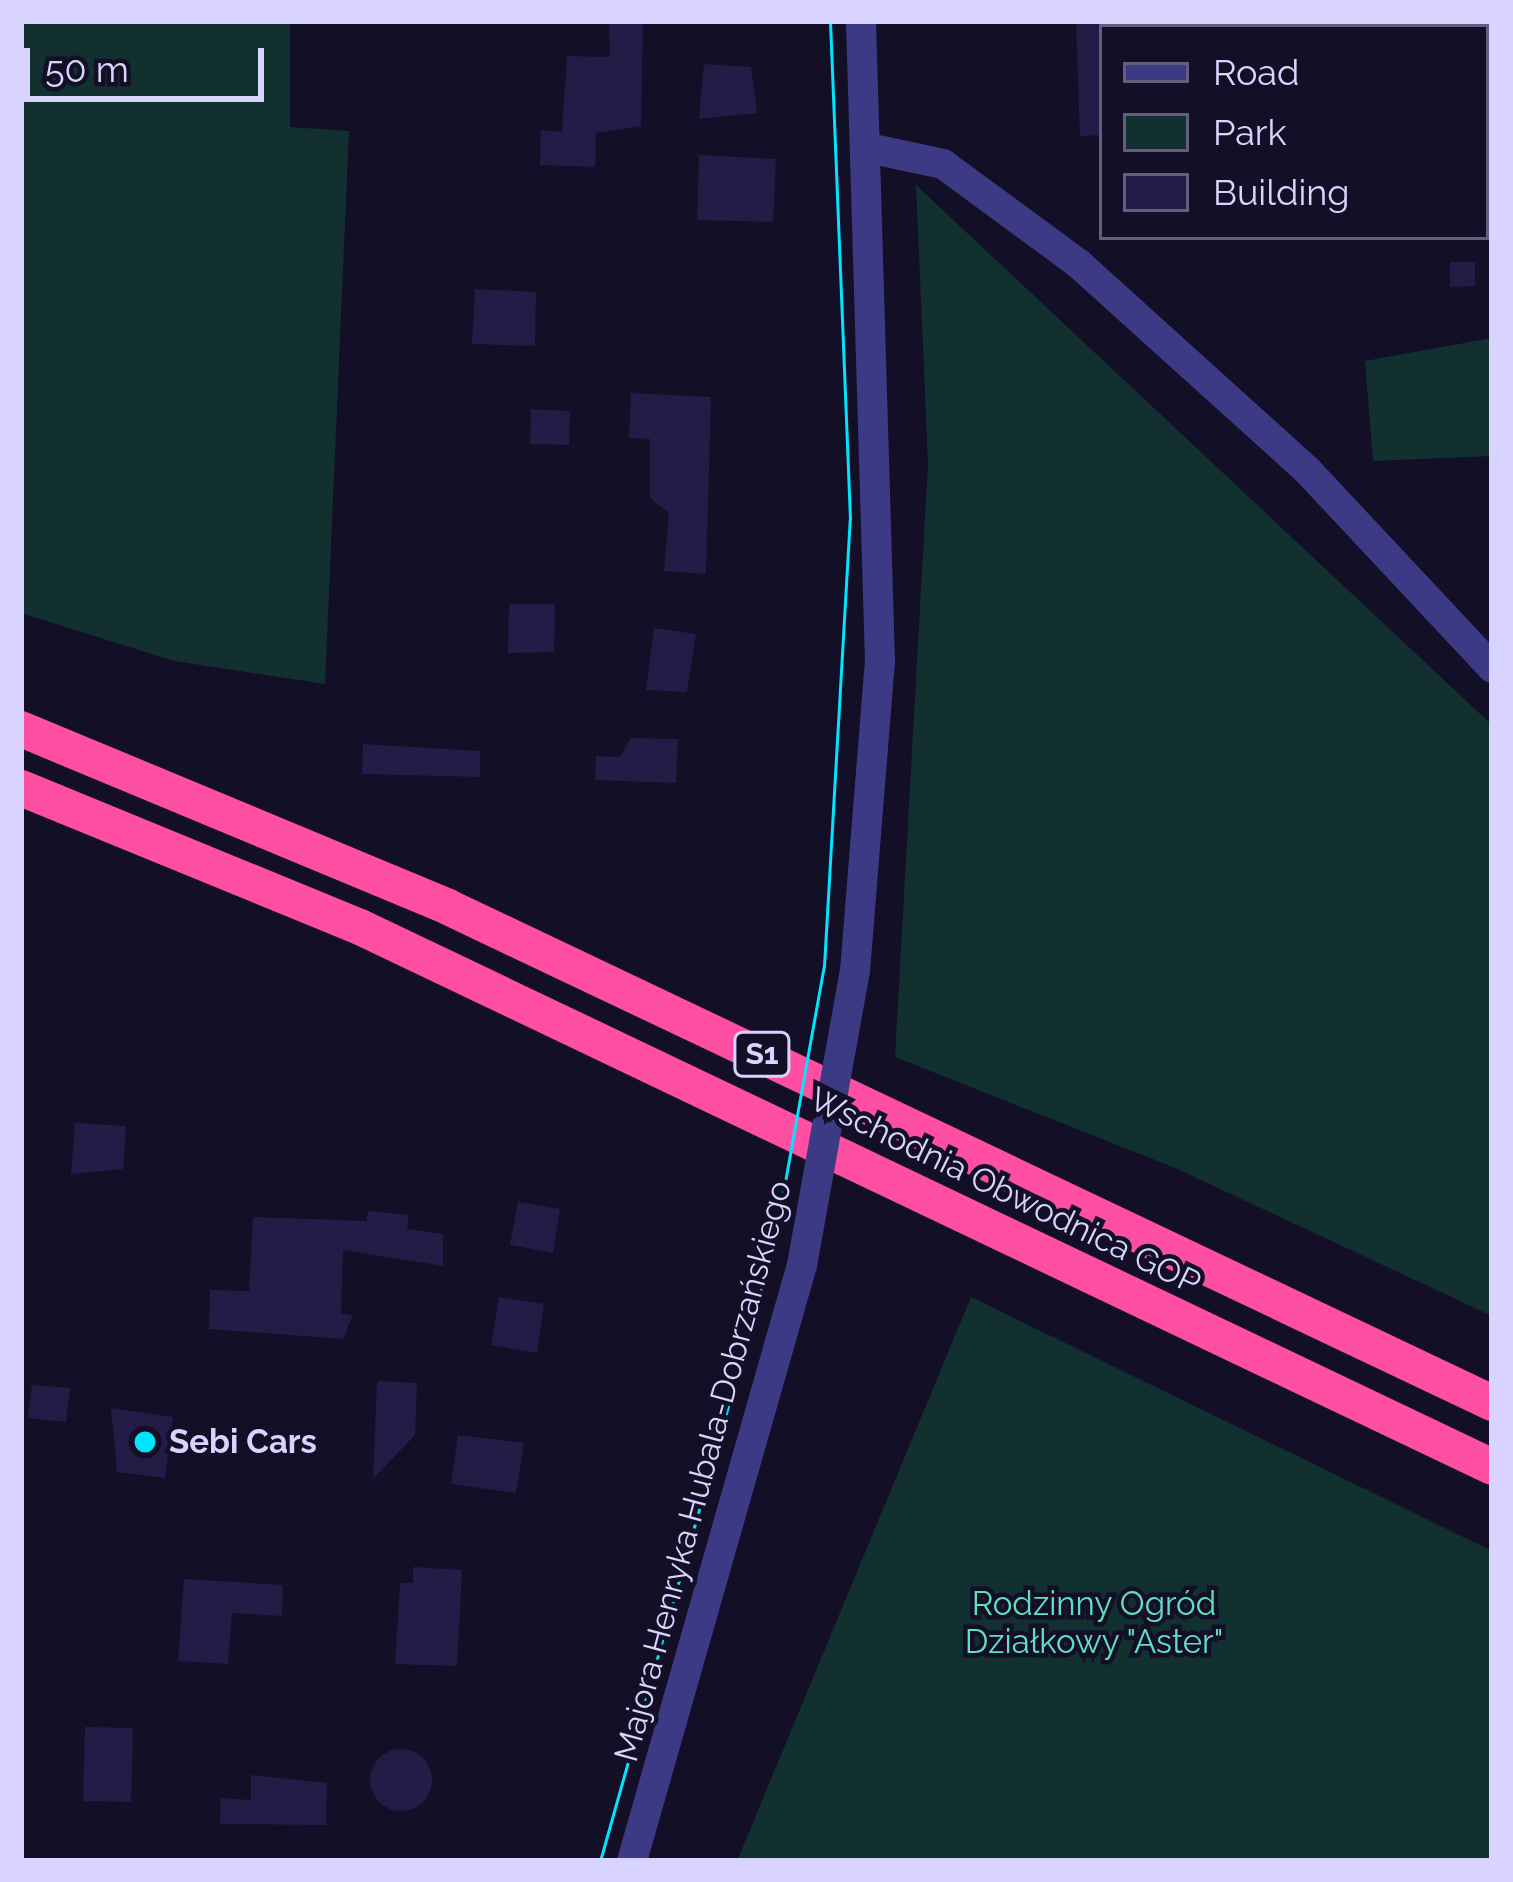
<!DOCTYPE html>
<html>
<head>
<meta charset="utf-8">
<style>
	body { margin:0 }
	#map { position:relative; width:1513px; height:1882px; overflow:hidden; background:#130f26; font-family:Raleway,sans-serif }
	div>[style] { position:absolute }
	.green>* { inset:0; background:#12302f }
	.building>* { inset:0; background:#241b47 }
	.round { border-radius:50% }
	.minor>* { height:30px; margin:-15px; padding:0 15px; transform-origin:15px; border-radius:15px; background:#3d3a85 }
	.tertiary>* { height:30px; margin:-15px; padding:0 15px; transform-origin:15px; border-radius:15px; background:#3d3a85 }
	.motorway>* { height:36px; margin:-18px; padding:0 18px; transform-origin:18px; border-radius:18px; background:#ff4fa3 }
	.tram>* { height:3px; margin:-1.5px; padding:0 1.5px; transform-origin:1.5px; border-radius:1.5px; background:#00e5ff }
	.tertiary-bridge>* { height:30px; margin:-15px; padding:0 15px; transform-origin:15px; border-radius:15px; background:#3d3a85 }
	.dots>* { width:33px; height:33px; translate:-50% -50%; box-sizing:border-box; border:6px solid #130f26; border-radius:50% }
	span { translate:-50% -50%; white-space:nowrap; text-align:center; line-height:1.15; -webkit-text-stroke:9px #130f26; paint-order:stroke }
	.shield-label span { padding:3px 9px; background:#130f26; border:3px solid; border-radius:9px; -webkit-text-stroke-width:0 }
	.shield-label { font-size:30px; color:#d9d4ff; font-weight:700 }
	.street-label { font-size:33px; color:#d9d4ff }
	.poi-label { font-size:33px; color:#d9d4ff; font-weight:700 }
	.left { translate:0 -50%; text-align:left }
	.park-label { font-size:33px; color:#5fe0c0 }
	.frame { position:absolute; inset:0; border:24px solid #d9d4ff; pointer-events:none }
	.legend { position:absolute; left:1099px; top:24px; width:390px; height:216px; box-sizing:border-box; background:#130f26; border:3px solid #625e7d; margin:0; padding:15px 21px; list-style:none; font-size:36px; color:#d9d4ff }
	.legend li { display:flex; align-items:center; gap:24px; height:60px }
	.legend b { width:60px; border:3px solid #625e7d }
	.scale { position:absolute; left:24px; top:48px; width:240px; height:54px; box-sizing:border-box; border:6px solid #d9d4ff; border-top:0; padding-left:15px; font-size:36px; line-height:42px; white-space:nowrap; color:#d9d4ff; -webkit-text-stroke:9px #130f26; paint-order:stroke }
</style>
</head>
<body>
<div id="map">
	<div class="green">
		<div style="clip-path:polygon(21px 21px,290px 21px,290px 127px,349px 131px,325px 684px,174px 661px,21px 613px)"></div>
		<div style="clip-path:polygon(916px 185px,1492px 725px,1492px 1316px,1173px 1167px,895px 1057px,928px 463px)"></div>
		<div style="clip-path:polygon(1492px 338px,1492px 456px,1373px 461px,1365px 361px)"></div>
		<div style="clip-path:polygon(971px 1297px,1492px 1551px,1492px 1861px,737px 1861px)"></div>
	</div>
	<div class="building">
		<div style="clip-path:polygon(609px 21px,643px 21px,641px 126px,596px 133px,595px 167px,540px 165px,541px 130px,562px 132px,567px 56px,610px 57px)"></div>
		<div style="clip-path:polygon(1076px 21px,1102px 21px,1102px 135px,1080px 136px)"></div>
		<div style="clip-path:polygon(704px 64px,751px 67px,757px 113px,699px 119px)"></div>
		<div style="clip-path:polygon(699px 155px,776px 159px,773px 222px,697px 220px)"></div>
		<div style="clip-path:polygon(1450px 262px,1475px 262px,1475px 286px,1450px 287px)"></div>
		<div style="clip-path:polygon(475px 289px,536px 292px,535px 346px,472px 344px)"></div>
		<div style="clip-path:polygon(631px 393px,711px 397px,706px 574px,664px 571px,669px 513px,650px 498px,650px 439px,629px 438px)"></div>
		<div style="clip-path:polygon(531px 409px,570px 411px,569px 445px,530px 444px)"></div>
		<div style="clip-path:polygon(509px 604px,555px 604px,554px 652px,508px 653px)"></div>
		<div style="clip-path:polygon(654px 628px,696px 634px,687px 692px,646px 690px)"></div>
		<div style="clip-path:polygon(631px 738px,678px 739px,676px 783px,595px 780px,596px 756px,620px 757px)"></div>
		<div style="clip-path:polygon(363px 744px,480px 751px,480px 777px,362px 774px)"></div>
		<div style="clip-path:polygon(75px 1123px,126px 1126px,123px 1169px,71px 1174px)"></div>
		<div style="clip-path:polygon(518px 1202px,560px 1209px,553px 1253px,510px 1245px)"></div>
		<div style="clip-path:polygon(368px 1211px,409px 1215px,407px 1229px,443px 1234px,443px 1266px,343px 1250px,341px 1314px,353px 1315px,343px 1339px,209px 1329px,210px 1290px,249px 1291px,253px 1217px,366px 1221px)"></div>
		<div style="clip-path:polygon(499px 1297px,544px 1304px,537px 1353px,491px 1345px)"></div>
		<div style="clip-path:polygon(377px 1381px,417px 1383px,415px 1435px,373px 1479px)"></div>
		<div style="clip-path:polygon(32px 1385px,70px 1388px,66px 1422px,28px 1418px)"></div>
		<div style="clip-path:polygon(111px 1408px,173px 1417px,165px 1478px,117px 1472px)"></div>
		<div style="clip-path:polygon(458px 1435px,524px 1443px,516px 1493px,451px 1484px)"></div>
		<div style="clip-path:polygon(413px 1567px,462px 1570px,457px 1666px,395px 1664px,400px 1583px,413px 1583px)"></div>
		<div style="clip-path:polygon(184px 1579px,283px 1585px,282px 1616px,232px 1613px,228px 1664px,178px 1661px)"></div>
		<div style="clip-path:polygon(85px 1727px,133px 1728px,131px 1802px,83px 1801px)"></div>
		<div class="round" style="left:370px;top:1749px;width:62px;height:62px"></div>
		<div style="clip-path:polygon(251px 1775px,327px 1783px,326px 1825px,220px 1824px,221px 1798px,251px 1800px)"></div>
	</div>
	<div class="minor">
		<div style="left:868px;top:148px;width:77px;rotate:12deg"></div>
		<div style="left:943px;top:164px;width:169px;rotate:36.3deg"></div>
		<div style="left:1079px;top:264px;width:307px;rotate:42.1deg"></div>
		<div style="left:1307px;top:470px;width:271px;rotate:46.9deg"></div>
	</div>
	<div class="tertiary">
		<div style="left:855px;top:971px;width:310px;rotate:-85.4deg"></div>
		<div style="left:880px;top:662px;width:641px;rotate:-91.7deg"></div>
		<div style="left:632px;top:1861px;width:620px;rotate:-74.08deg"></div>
	</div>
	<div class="motorway">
		<div style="left:21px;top:729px;width:463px;rotate:22.6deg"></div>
		<div style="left:448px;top:907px;width:1156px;rotate:25.41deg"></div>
		<div style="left:21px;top:788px;width:366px;rotate:22.3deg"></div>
		<div style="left:360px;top:927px;width:1254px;rotate:25.5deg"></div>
	</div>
	<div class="tram">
		<div style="left:600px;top:1861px;width:642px;rotate:-74.28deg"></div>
		<div style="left:774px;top:1243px;width:281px;rotate:-79.8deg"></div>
		<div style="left:824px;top:966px;width:448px;rotate:-86.7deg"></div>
		<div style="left:850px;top:519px;width:498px;rotate:-92.3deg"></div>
	</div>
	<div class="tertiary-bridge">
		<div style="left:802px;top:1265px;width:299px;rotate:-79.8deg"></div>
	</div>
	<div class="dots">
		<div style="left:145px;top:1442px;background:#00e5ff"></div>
	</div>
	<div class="shield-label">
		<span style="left:762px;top:1054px">S1</span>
	</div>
	<div class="street-label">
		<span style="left:1005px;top:1191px;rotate:26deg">Wschodnia Obwodnica GOP</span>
		<span style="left:703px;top:1471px;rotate:-75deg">Majora Henryka Hubala-Dobrzańskiego</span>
	</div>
	<div class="poi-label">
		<span class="left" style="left:169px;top:1442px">Sebi Cars</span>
	</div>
	<div class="park-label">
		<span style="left:1094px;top:1623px">Rodzinny Ogród<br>Działkowy "Aster"</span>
	</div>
	<div class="frame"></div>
	<ul class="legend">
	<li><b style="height:15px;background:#3d3a85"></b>Road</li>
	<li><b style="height:33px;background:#12302f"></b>Park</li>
	<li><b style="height:33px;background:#241b47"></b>Building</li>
	</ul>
	<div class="scale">50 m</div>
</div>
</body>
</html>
